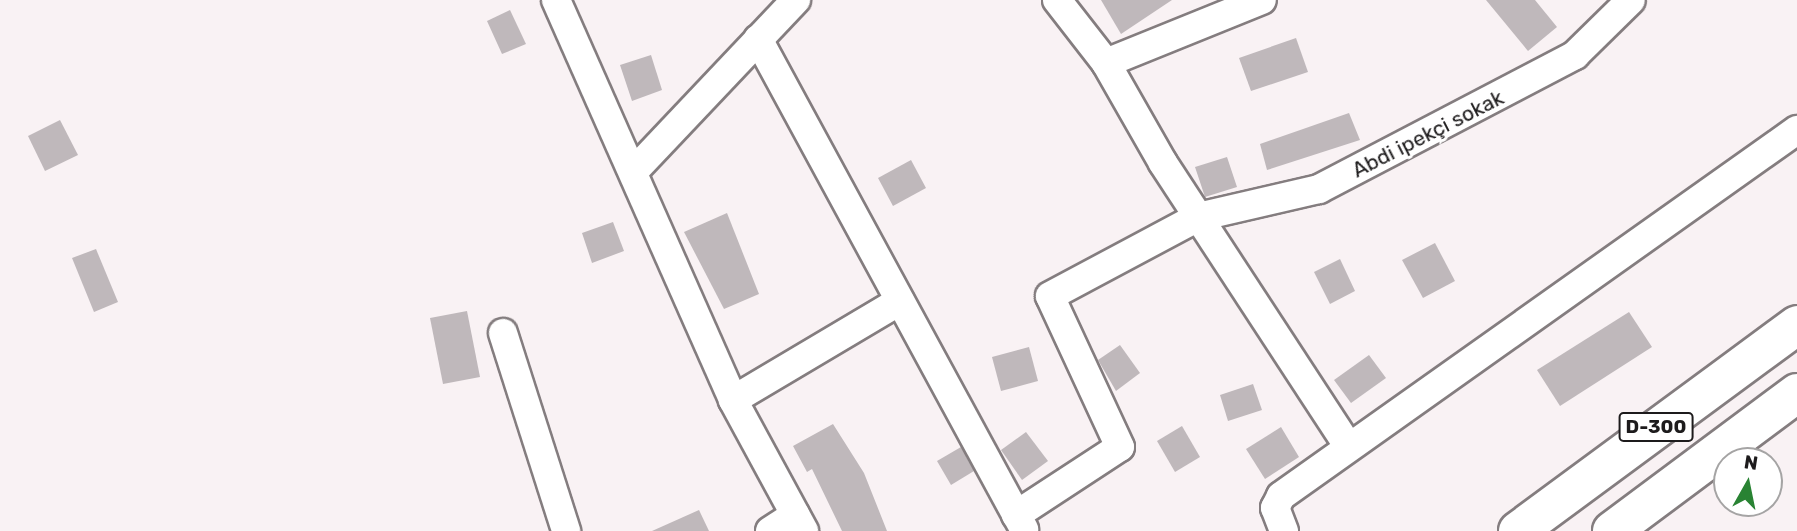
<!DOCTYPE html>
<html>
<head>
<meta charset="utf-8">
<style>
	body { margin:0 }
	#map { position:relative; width:1797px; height:531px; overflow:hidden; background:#f9f2f4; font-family:Rubik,sans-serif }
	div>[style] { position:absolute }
	.building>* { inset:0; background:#bfb8bb }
	.roads { filter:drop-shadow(2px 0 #847d7f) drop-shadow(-2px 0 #847d7f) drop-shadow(0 2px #847d7f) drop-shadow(0 -2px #847d7f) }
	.minor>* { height:28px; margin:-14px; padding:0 14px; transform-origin:14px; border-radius:14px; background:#fff }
	.trunk>* { height:38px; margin:-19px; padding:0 19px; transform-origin:19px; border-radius:19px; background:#fff }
	span { translate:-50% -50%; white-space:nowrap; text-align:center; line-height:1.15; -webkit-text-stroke:6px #fff; paint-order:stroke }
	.shield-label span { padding:2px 5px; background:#fff; border:2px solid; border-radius:5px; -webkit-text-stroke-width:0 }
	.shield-label { font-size:19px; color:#1d1b1c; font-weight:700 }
	.street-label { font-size:21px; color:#1d1b1c }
	.north { position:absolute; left:1713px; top:447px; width:70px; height:70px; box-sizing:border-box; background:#fff; border:2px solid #a5a4a4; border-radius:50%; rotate:9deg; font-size:19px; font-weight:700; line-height:28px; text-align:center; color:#1d1b1c }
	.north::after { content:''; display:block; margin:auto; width:24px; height:32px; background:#298333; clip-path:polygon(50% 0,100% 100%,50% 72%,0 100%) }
</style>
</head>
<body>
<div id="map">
	<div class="building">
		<div style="clip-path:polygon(1101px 0,1172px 0,1121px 34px)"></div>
		<div style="clip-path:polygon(1486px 0,1535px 0,1557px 27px,1528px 51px)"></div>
		<div style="clip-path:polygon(510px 10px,526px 44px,502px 54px,487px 21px)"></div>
		<div style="clip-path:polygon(1296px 38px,1308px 72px,1251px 91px,1239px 58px)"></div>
		<div style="clip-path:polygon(651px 55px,662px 90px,632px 101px,620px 65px)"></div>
		<div style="clip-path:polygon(1349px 113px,1360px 140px,1267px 170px,1260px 144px)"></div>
		<div style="clip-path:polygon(60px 120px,78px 155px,45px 171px,28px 136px)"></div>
		<div style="clip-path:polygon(1227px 157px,1237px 187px,1205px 197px,1195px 167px)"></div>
		<div style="clip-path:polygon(911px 160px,926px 188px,893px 206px,878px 178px)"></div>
		<div style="clip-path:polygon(727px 213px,759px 294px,724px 309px,684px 232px)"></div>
		<div style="clip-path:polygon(613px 222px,624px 251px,592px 263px,582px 233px)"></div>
		<div style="clip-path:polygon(1435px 243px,1455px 281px,1423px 298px,1402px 260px)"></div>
		<div style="clip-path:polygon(96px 249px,118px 302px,94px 312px,72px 258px)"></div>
		<div style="clip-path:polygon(1340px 259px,1355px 291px,1330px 304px,1314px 272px)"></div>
		<div style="clip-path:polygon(467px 311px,480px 377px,443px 384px,430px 318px)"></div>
		<div style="clip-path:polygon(1629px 312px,1652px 347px,1560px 406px,1537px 370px)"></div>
		<div style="clip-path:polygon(1120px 345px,1140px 373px,1116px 391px,1098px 360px)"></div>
		<div style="clip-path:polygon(1029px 347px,1038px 381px,1001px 391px,992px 357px)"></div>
		<div style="clip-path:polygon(1369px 355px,1386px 378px,1351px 403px,1334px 380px)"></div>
		<div style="clip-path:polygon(1253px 384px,1262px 410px,1228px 421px,1220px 395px)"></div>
		<div style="clip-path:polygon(833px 424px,864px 473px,887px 531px,842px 531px,812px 469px,807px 472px,793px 446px)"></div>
		<div style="clip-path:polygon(1182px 426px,1200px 457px,1175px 472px,1157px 441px)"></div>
		<div style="clip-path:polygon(1281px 427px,1299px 457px,1265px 479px,1246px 449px)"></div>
		<div style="clip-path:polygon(1026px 432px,1048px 461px,1022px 480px,1001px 450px)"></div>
		<div style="clip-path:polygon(961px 447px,974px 471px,951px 485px,937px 461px)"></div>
		<div style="clip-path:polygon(699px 510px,709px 531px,652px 531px)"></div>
	</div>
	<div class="roads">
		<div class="minor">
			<div style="left:556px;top:0;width:437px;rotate:66.1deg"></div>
			<div style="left:733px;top:400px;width:149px;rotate:61.5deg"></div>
			<div style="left:1057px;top:0;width:80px;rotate:52.1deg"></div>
			<div style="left:1106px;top:63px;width:115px;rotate:60.3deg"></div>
			<div style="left:1163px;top:163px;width:339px;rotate:56.8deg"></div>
			<div style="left:758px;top:39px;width:558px;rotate:61.5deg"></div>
			<div style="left:1106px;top:63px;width:168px;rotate:-22deg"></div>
			<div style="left:636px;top:169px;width:233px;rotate:-46.6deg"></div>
			<div style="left:503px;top:333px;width:208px;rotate:72.3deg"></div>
			<div style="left:733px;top:400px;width:194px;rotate:-30.7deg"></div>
			<div style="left:1016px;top:515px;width:124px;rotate:-33.2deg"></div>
			<div style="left:1120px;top:447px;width:166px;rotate:-114.9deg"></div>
			<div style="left:1050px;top:296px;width:168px;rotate:-28.1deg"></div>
			<div style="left:1198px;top:217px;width:124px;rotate:-13deg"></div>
			<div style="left:1319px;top:189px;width:289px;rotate:-27.6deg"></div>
			<div style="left:1575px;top:55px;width:78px;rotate:-44.5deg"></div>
			<div style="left:770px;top:531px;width:30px;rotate:-33deg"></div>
			<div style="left:1284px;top:531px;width:25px;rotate:-111deg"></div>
			<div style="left:1275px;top:508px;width:13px;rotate:-63deg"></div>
			<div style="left:1281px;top:496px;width:633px;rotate:-35.35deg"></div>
		</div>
		<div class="trunk">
			<div style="left:1518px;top:531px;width:347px;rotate:-36.4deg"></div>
			<div style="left:1612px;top:531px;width:231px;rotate:-36.7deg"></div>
		</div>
	</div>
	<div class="shield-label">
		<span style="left:1656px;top:427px">D-300</span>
	</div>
	<div class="street-label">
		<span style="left:1428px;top:134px;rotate:-27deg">Abdi ipekçi sokak</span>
	</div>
	<div class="north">N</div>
</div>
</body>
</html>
